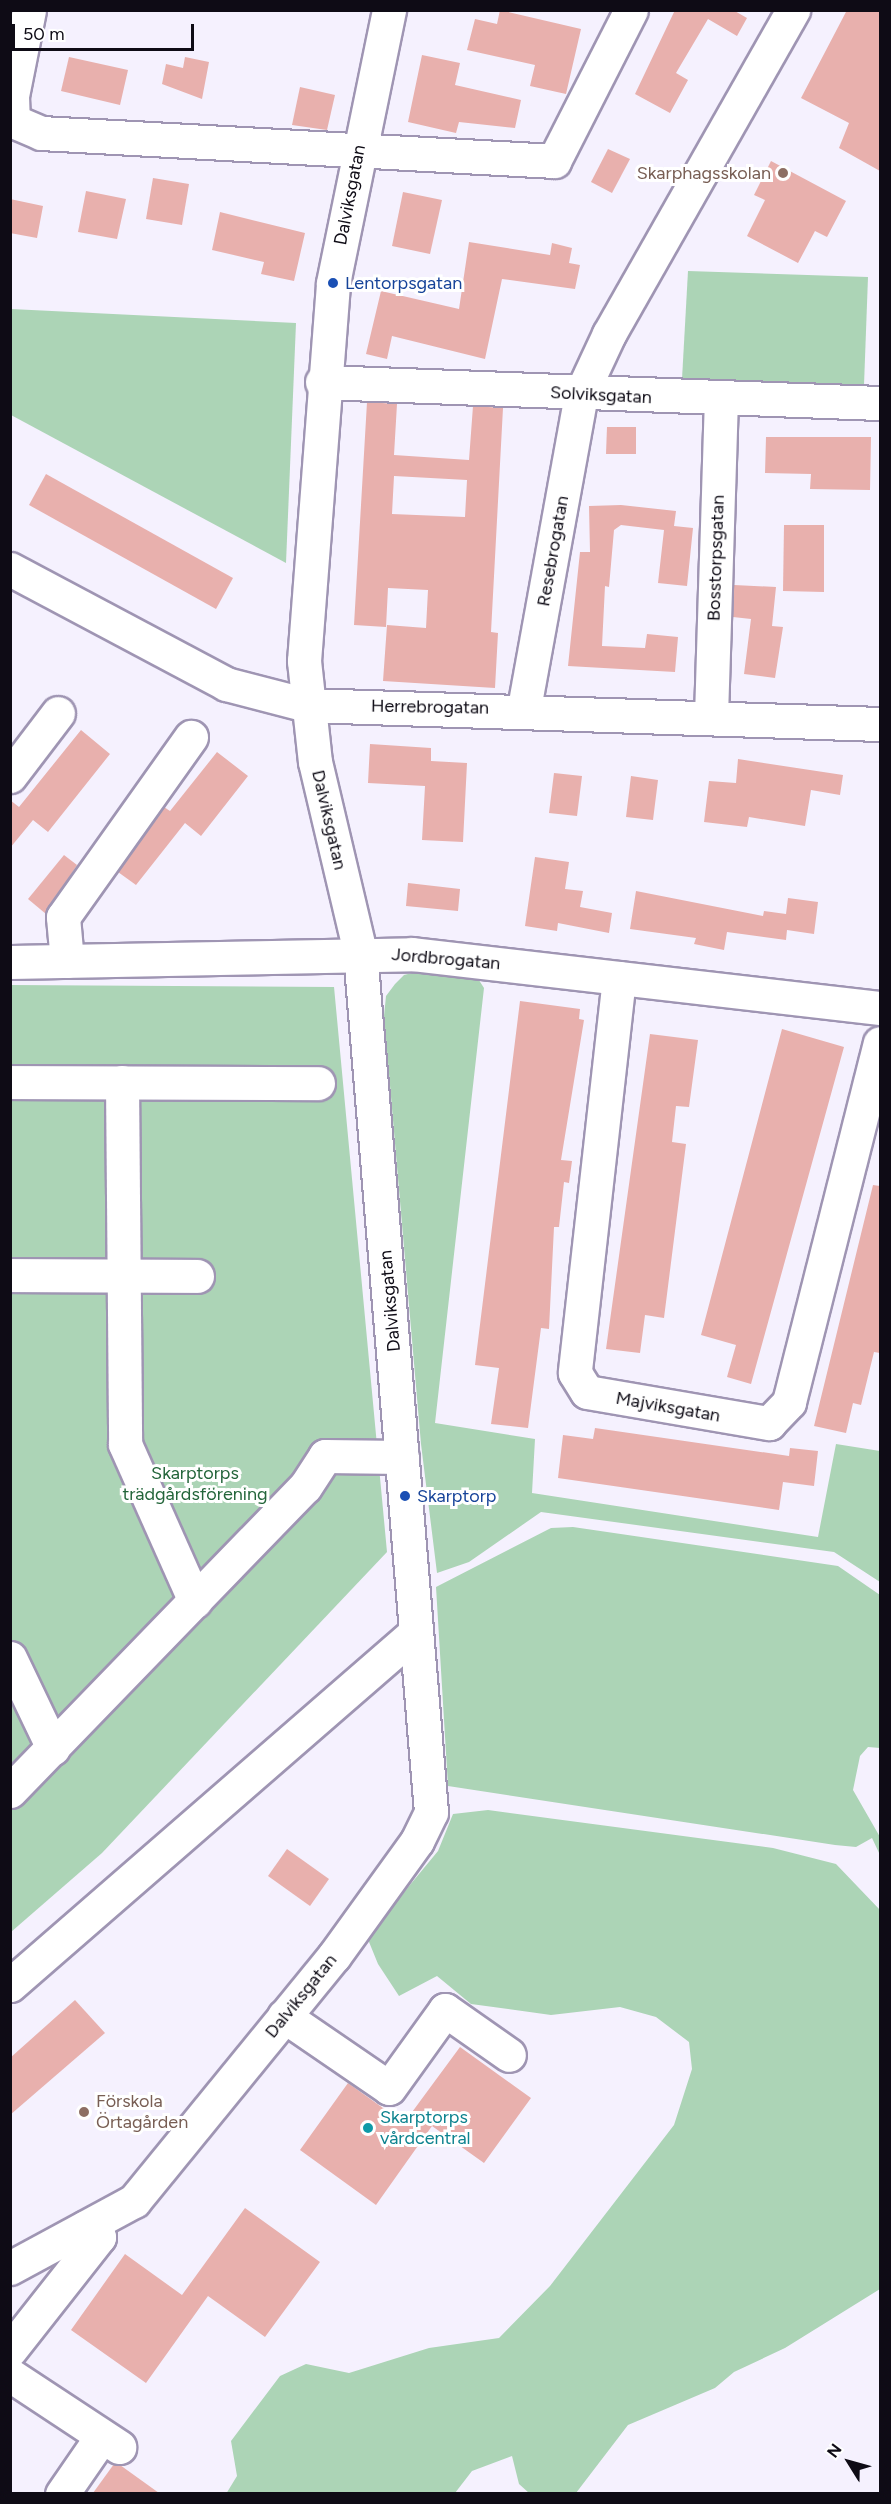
<!DOCTYPE html>
<html>
<head>
<meta charset="utf-8">
<style>
	body { margin:0 }
	#map { position:relative; width:891px; height:2504px; overflow:hidden; background:#f5f1fe; font-family:Figtree,sans-serif }
	div>[style] { position:absolute }
	.green>* { inset:0; background:#acd4b6 }
	.building>* { inset:0; background:#e8b0ad }
	.roads { filter:drop-shadow(2px 0 #9f95b3) drop-shadow(-2px 0 #9f95b3) drop-shadow(0 2px #9f95b3) drop-shadow(0 -2px #9f95b3) }
	.minor>* { height:33px; margin:-16.5px; padding:0 16.5px; transform-origin:16.5px; border-radius:16.5px; background:#fff }
	.dots>* { width:16px; height:16px; translate:-50% -50%; box-sizing:border-box; border:3px solid #fff; border-radius:50% }
	span { translate:-50% -50%; white-space:nowrap; text-align:center; line-height:1.15; -webkit-text-stroke:6px #fff; paint-order:stroke }
	.education-label { font-size:18px; color:#785e54 }
	.right { translate:-100% -50%; text-align:right }
	.left { translate:0 -50%; text-align:left }
	.street-label { font-size:18px; color:#0e0b15 }
	.transit-label { font-size:18px; color:#164399 }
	.park-label { font-size:18px; color:#23653a }
	.culture-label { font-size:18px; color:#0d838f }
	.frame { position:absolute; inset:0; border:12px solid #0e0b15; pointer-events:none }
	.north { position:absolute; left:819px; top:2432px; width:60px; height:60px; -webkit-text-stroke:4px #fff; paint-order:stroke; rotate:307deg; font-size:16px; font-weight:700; line-height:24px; text-align:center; color:#0e0b15 }
	.north::after { content:''; display:block; margin:auto; width:21px; height:27px; background:#0e0b15; clip-path:polygon(50% 0,100% 100%,50% 72%,0 100%) }
	.scale { position:absolute; left:12px; top:24px; width:182px; height:27px; box-sizing:border-box; border:3px solid #0e0b15; border-top:0; padding-left:8px; font-size:18px; line-height:21px; white-space:nowrap; color:#0e0b15; -webkit-text-stroke:4px #fff; paint-order:stroke }
</style>
</head>
<body>
<div id="map">
	<div class="green">
		<div style="clip-path:polygon(688px 271px,868px 277px,864px 385px,682px 379px)"></div>
		<div style="clip-path:polygon(11px 309px,296px 323px,286px 563px,11px 415px)"></div>
		<div style="clip-path:polygon(420px 971px,475px 974px,484px 988px,435px 1423px,535px 1439px,532px 1493px,818px 1537px,836px 1444px,880px 1451px,880px 1582px,834px 1552px,541px 1512px,469px 1562px,437px 1573px,421px 1444px,384px 1016px,386px 996px,395px 984px,404px 975px)"></div>
		<div style="clip-path:polygon(11px 985px,334px 987px,387px 1552px,102px 1853px,11px 1932px)"></div>
		<div style="clip-path:polygon(573px 1527px,838px 1566px,880px 1595px,880px 1748px,868px 1747px,860px 1756px,853px 1790px,880px 1837px,880px 1855px,872px 1838px,856px 1847px,835px 1845px,448px 1786px,436px 1587px,551px 1528px)"></div>
		<div style="clip-path:polygon(488px 1810px,773px 1848px,836px 1864px,880px 1910px,880px 2289px,785px 2348px,734px 2372px,715px 2388px,628px 2425px,576px 2493px,529px 2493px,519px 2484px,512px 2456px,472px 2471px,455px 2493px,226px 2494px,237px 2476px,231px 2441px,280px 2376px,306px 2364px,349px 2373px,429px 2348px,499px 2338px,550px 2286px,674px 2125px,692px 2069px,689px 2042px,656px 2017px,620px 2007px,551px 2015px,471px 2004px,437px 1976px,399px 1996px,378px 1964px,367px 1937px,438px 1851px,453px 1814px)"></div>
	</div>
	<div class="building">
		<div style="clip-path:polygon(500px 10px,581px 29px,566px 94px,530px 86px,535px 65px,467px 50px,475px 19px,497px 24px)"></div>
		<div style="clip-path:polygon(675px 10px,733px 10px,747px 18px,737px 36px,708px 19px,676px 73px,688px 80px,670px 113px,635px 94px)"></div>
		<div style="clip-path:polygon(847px 10px,880px 10px,880px 171px,839px 148px,849px 123px,801px 98px)"></div>
		<div style="clip-path:polygon(422px 55px,460px 63px,455px 85px,521px 100px,515px 128px,459px 122px,456px 133px,408px 122px)"></div>
		<div style="clip-path:polygon(69px 57px,128px 70px,120px 105px,61px 91px)"></div>
		<div style="clip-path:polygon(185px 57px,209px 62px,202px 99px,162px 84px,166px 64px,183px 68px)"></div>
		<div style="clip-path:polygon(300px 87px,335px 95px,327px 130px,292px 125px)"></div>
		<div style="clip-path:polygon(608px 149px,630px 159px,612px 193px,591px 182px)"></div>
		<div style="clip-path:polygon(771px 161px,846px 201px,827px 237px,815px 231px,798px 263px,747px 236px,765px 200px,754px 195px)"></div>
		<div style="clip-path:polygon(153px 178px,189px 184px,182px 225px,146px 219px)"></div>
		<div style="clip-path:polygon(86px 191px,126px 199px,117px 239px,78px 232px)"></div>
		<div style="clip-path:polygon(403px 192px,442px 200px,430px 254px,392px 246px)"></div>
		<div style="clip-path:polygon(10px 199px,43px 206px,37px 238px,10px 233px)"></div>
		<div style="clip-path:polygon(220px 212px,305px 233px,294px 281px,261px 274px,264px 262px,212px 250px)"></div>
		<div style="clip-path:polygon(469px 242px,550px 255px,552px 243px,572px 248px,569px 263px,580px 265px,575px 289px,502px 279px,485px 359px,392px 336px,387px 359px,366px 354px,381px 291px,459px 309px)"></div>
		<div style="clip-path:polygon(evenodd,367px 402px,397px 404px,394px 455px,469px 460px,473px 406px,503px 408px,491px 632px,498px 633px,495px 688px,383px 681px,387px 625px,426px 628px,428px 590px,388px 588px,386px 627px,354px 625px,367px 402px,394px 476px,467px 480px,465px 517px,392px 514px,394px 476px)"></div>
		<div style="clip-path:polygon(607px 427px,636px 427px,636px 454px,606px 454px)"></div>
		<div style="clip-path:polygon(766px 437px,871px 437px,870px 490px,810px 489px,811px 474px,765px 473px)"></div>
		<div style="clip-path:polygon(46px 474px,233px 578px,216px 609px,29px 505px)"></div>
		<div style="clip-path:polygon(621px 505px,676px 511px,674px 526px,693px 528px,687px 586px,658px 583px,664px 530px,621px 525px,614px 530px,609px 587px,605px 586px,602px 646px,645px 648px,647px 634px,678px 637px,675px 672px,568px 666px,580px 552px,590px 552px,589px 506px)"></div>
		<div style="clip-path:polygon(784px 525px,824px 525px,824px 592px,783px 591px)"></div>
		<div style="clip-path:polygon(734px 585px,776px 587px,772px 626px,783px 627px,775px 678px,744px 674px,751px 619px,733px 617px)"></div>
		<div style="clip-path:polygon(81px 730px,110px 754px,48px 832px,33px 820px,10px 848px,10px 800px,19px 807px)"></div>
		<div style="clip-path:polygon(370px 744px,431px 748px,431px 761px,467px 763px,463px 842px,422px 840px,425px 786px,368px 783px)"></div>
		<div style="clip-path:polygon(217px 752px,248px 776px,201px 836px,185px 823px,136px 885px,118px 872px,164px 807px,170px 811px)"></div>
		<div style="clip-path:polygon(738px 759px,843px 775px,840px 795px,811px 790px,805px 826px,749px 817px,747px 827px,704px 822px,709px 781px,736px 783px)"></div>
		<div style="clip-path:polygon(554px 773px,582px 776px,577px 816px,549px 813px)"></div>
		<div style="clip-path:polygon(631px 776px,658px 780px,653px 820px,626px 817px)"></div>
		<div style="clip-path:polygon(64px 855px,77px 865px,46px 914px,28px 899px)"></div>
		<div style="clip-path:polygon(535px 857px,569px 862px,565px 889px,583px 891px,580px 907px,612px 913px,609px 933px,558px 923px,557px 931px,525px 926px)"></div>
		<div style="clip-path:polygon(408px 883px,460px 889px,458px 911px,406px 906px)"></div>
		<div style="clip-path:polygon(636px 891px,763px 916px,764px 911px,786px 914px,788px 898px,818px 902px,814px 934px,787px 930px,786px 940px,727px 932px,724px 950px,694px 944px,696px 938px,630px 929px)"></div>
		<div style="clip-path:polygon(520px 1001px,580px 1009px,579px 1019px,584px 1020px,561px 1160px,572px 1161px,569px 1183px,564px 1182px,559px 1227px,554px 1227px,549px 1329px,541px 1328px,528px 1428px,491px 1424px,499px 1368px,475px 1365px)"></div>
		<div style="clip-path:polygon(782px 1029px,844px 1047px,751px 1384px,727px 1377px,736px 1345px,701px 1335px)"></div>
		<div style="clip-path:polygon(650px 1034px,698px 1040px,689px 1107px,676px 1106px,672px 1142px,686px 1144px,664px 1318px,645px 1315px,640px 1353px,606px 1349px)"></div>
		<div style="clip-path:polygon(873px 1185px,880px 1186px,880px 1353px,874px 1352px,861px 1405px,853px 1403px,846px 1433px,814px 1426px)"></div>
		<div style="clip-path:polygon(595px 1428px,789px 1456px,790px 1448px,818px 1451px,814px 1486px,783px 1482px,779px 1510px,558px 1478px,563px 1435px,593px 1439px)"></div>
		<div style="clip-path:polygon(287px 1849px,329px 1879px,310px 1906px,268px 1876px)"></div>
		<div style="clip-path:polygon(75px 2000px,105px 2033px,10px 2115px,10px 2058px)"></div>
		<div style="clip-path:polygon(460px 2047px,531px 2098px,484px 2163px,432px 2126px,376px 2205px,300px 2150px,348px 2083px,404px 2123px)"></div>
		<div style="clip-path:polygon(245px 2208px,320px 2262px,265px 2337px,208px 2296px,146px 2383px,71px 2330px,125px 2254px,182px 2295px)"></div>
		<div style="clip-path:polygon(114px 2464px,120px 2465px,159px 2493px,93px 2493px)"></div>
	</div>
	<div class="roads">
		<div class="minor">
			<div style="left:29px;top:10px;width:88px;rotate:101.2deg"></div>
			<div style="left:12px;top:96px;width:25px;rotate:88deg"></div>
			<div style="left:13px;top:121px;width:30px;rotate:23deg"></div>
			<div style="left:41px;top:133px;width:514px;rotate:3.12deg"></div>
			<div style="left:554px;top:161px;width:169px;rotate:-63deg"></div>
			<div style="left:322px;top:382px;width:558px;rotate:2.16deg"></div>
			<div style="left:10px;top:569px;width:245px;rotate:28deg"></div>
			<div style="left:226px;top:684px;width:84px;rotate:14.5deg"></div>
			<div style="left:307px;top:705px;width:573px;rotate:1.9deg"></div>
			<div style="left:524px;top:708px;width:319px;rotate:-79.7deg"></div>
			<div style="left:581px;top:394px;width:66px;rotate:-65deg"></div>
			<div style="left:609px;top:334px;width:373px;rotate:-60.4deg"></div>
			<div style="left:711px;top:716px;width:315px;rotate:-88.2deg"></div>
			<div style="left:10px;top:776px;width:79px;rotate:-52.7deg"></div>
			<div style="left:67px;top:961px;width:44px;rotate:-95.2deg"></div>
			<div style="left:63px;top:917px;width:221px;rotate:-54.6deg"></div>
			<div style="left:10px;top:962px;width:402px;rotate:-1.1deg"></div>
			<div style="left:412px;top:954px;width:471px;rotate:6.6deg"></div>
			<div style="left:619px;top:978px;width:397px;rotate:96.4deg"></div>
			<div style="left:575px;top:1373px;width:22px;rotate:58deg"></div>
			<div style="left:587px;top:1392px;width:185px;rotate:9.7deg"></div>
			<div style="left:769px;top:1423px;width:29px;rotate:-46deg"></div>
			<div style="left:789px;top:1402px;width:370px;rotate:-75.8deg"></div>
			<div style="left:10px;top:1082px;width:308px;rotate:0.2deg"></div>
			<div style="left:122px;top:1082px;width:362px;rotate:89.5deg"></div>
			<div style="left:125px;top:1444px;width:172px;rotate:66deg"></div>
			<div style="left:10px;top:1275px;width:187px;rotate:0.3deg"></div>
			<div style="left:10px;top:1658px;width:100px;rotate:64.5deg"></div>
			<div style="left:10px;top:1791px;width:424px;rotate:-45.9deg"></div>
			<div style="left:305px;top:1487px;width:37px;rotate:-57deg"></div>
			<div style="left:325px;top:1456px;width:77px;rotate:0.7deg"></div>
			<div style="left:10px;top:1985px;width:537px;rotate:-41deg"></div>
			<div style="left:284px;top:2016px;width:127px;rotate:34.4deg"></div>
			<div style="left:389px;top:2088px;width:96px;rotate:-54.3deg"></div>
			<div style="left:445px;top:2010px;width:78px;rotate:35.1deg"></div>
			<div style="left:10px;top:2268px;width:141px;rotate:-28.4deg"></div>
			<div style="left:134px;top:2201px;width:316px;rotate:-50.8deg"></div>
			<div style="left:334px;top:1956px;width:142px;rotate:-54.2deg"></div>
			<div style="left:417px;top:1841px;width:32px;rotate:-64deg"></div>
			<div style="left:431px;top:1812px;width:863px;rotate:-94.72deg"></div>
			<div style="left:360px;top:952px;width:195px;rotate:-103.3deg"></div>
			<div style="left:315px;top:762px;width:102px;rotate:-96.2deg"></div>
			<div style="left:304px;top:661px;width:379px;rotate:-85.6deg"></div>
			<div style="left:333px;top:283px;width:279px;rotate:-78.4deg"></div>
			<div style="left:10px;top:2350px;width:144px;rotate:-51.8deg"></div>
			<div style="left:99px;top:2237px;width:17px;rotate:-147deg"></div>
			<div style="left:10px;top:2375px;width:131px;rotate:33.4deg"></div>
			<div style="left:62px;top:2494px;width:70px;rotate:-55.4deg"></div>
		</div>
	</div>
	<div class="dots">
		<div style="left:783px;top:173px;background:#8d6e63"></div>
		<div style="left:333px;top:283px;background:#1a4fb4"></div>
		<div style="left:405px;top:1496px;background:#1a4fb4"></div>
		<div style="left:84px;top:2112px;background:#8d6e63"></div>
		<div style="left:368px;top:2128px;background:#0f9aa8"></div>
	</div>
	<div class="education-label">
		<span class="right" style="left:771px;top:173px">Skarphagsskolan</span>
		<span class="left" style="left:96px;top:2112px">Förskola<br>Örtagården</span>
	</div>
	<div class="street-label">
		<span style="left:350px;top:195px;rotate:-79deg">Dalviksgatan</span>
		<span style="left:601px;top:395px;rotate:3deg">Solviksgatan</span>
		<span style="left:553px;top:551px;rotate:-80deg">Resebrogatan</span>
		<span style="left:716px;top:558px;rotate:-88deg">Bosstorpsgatan</span>
		<span style="left:430px;top:707px;rotate:1deg">Herrebrogatan</span>
		<span style="left:329px;top:820px;rotate:77deg">Dalviksgatan</span>
		<span style="left:446px;top:959px;rotate:5deg">Jordbrogatan</span>
		<span style="left:390px;top:1301px;rotate:-95deg">Dalviksgatan</span>
		<span style="left:668px;top:1407px;rotate:10deg">Majviksgatan</span>
		<span style="left:301px;top:1996px;rotate:-51deg">Dalviksgatan</span>
	</div>
	<div class="transit-label">
		<span class="left" style="left:345px;top:283px">Lentorpsgatan</span>
		<span class="left" style="left:417px;top:1496px">Skarptorp</span>
	</div>
	<div class="park-label">
		<span style="left:195px;top:1484px">Skarptorps<br>trädgårdsförening</span>
	</div>
	<div class="culture-label">
		<span class="left" style="left:380px;top:2128px">Skarptorps<br>vårdcentral</span>
	</div>
	<div class="frame"></div>
	<div class="north">N</div>
	<div class="scale">50 m</div>
</div>
</body>
</html>
